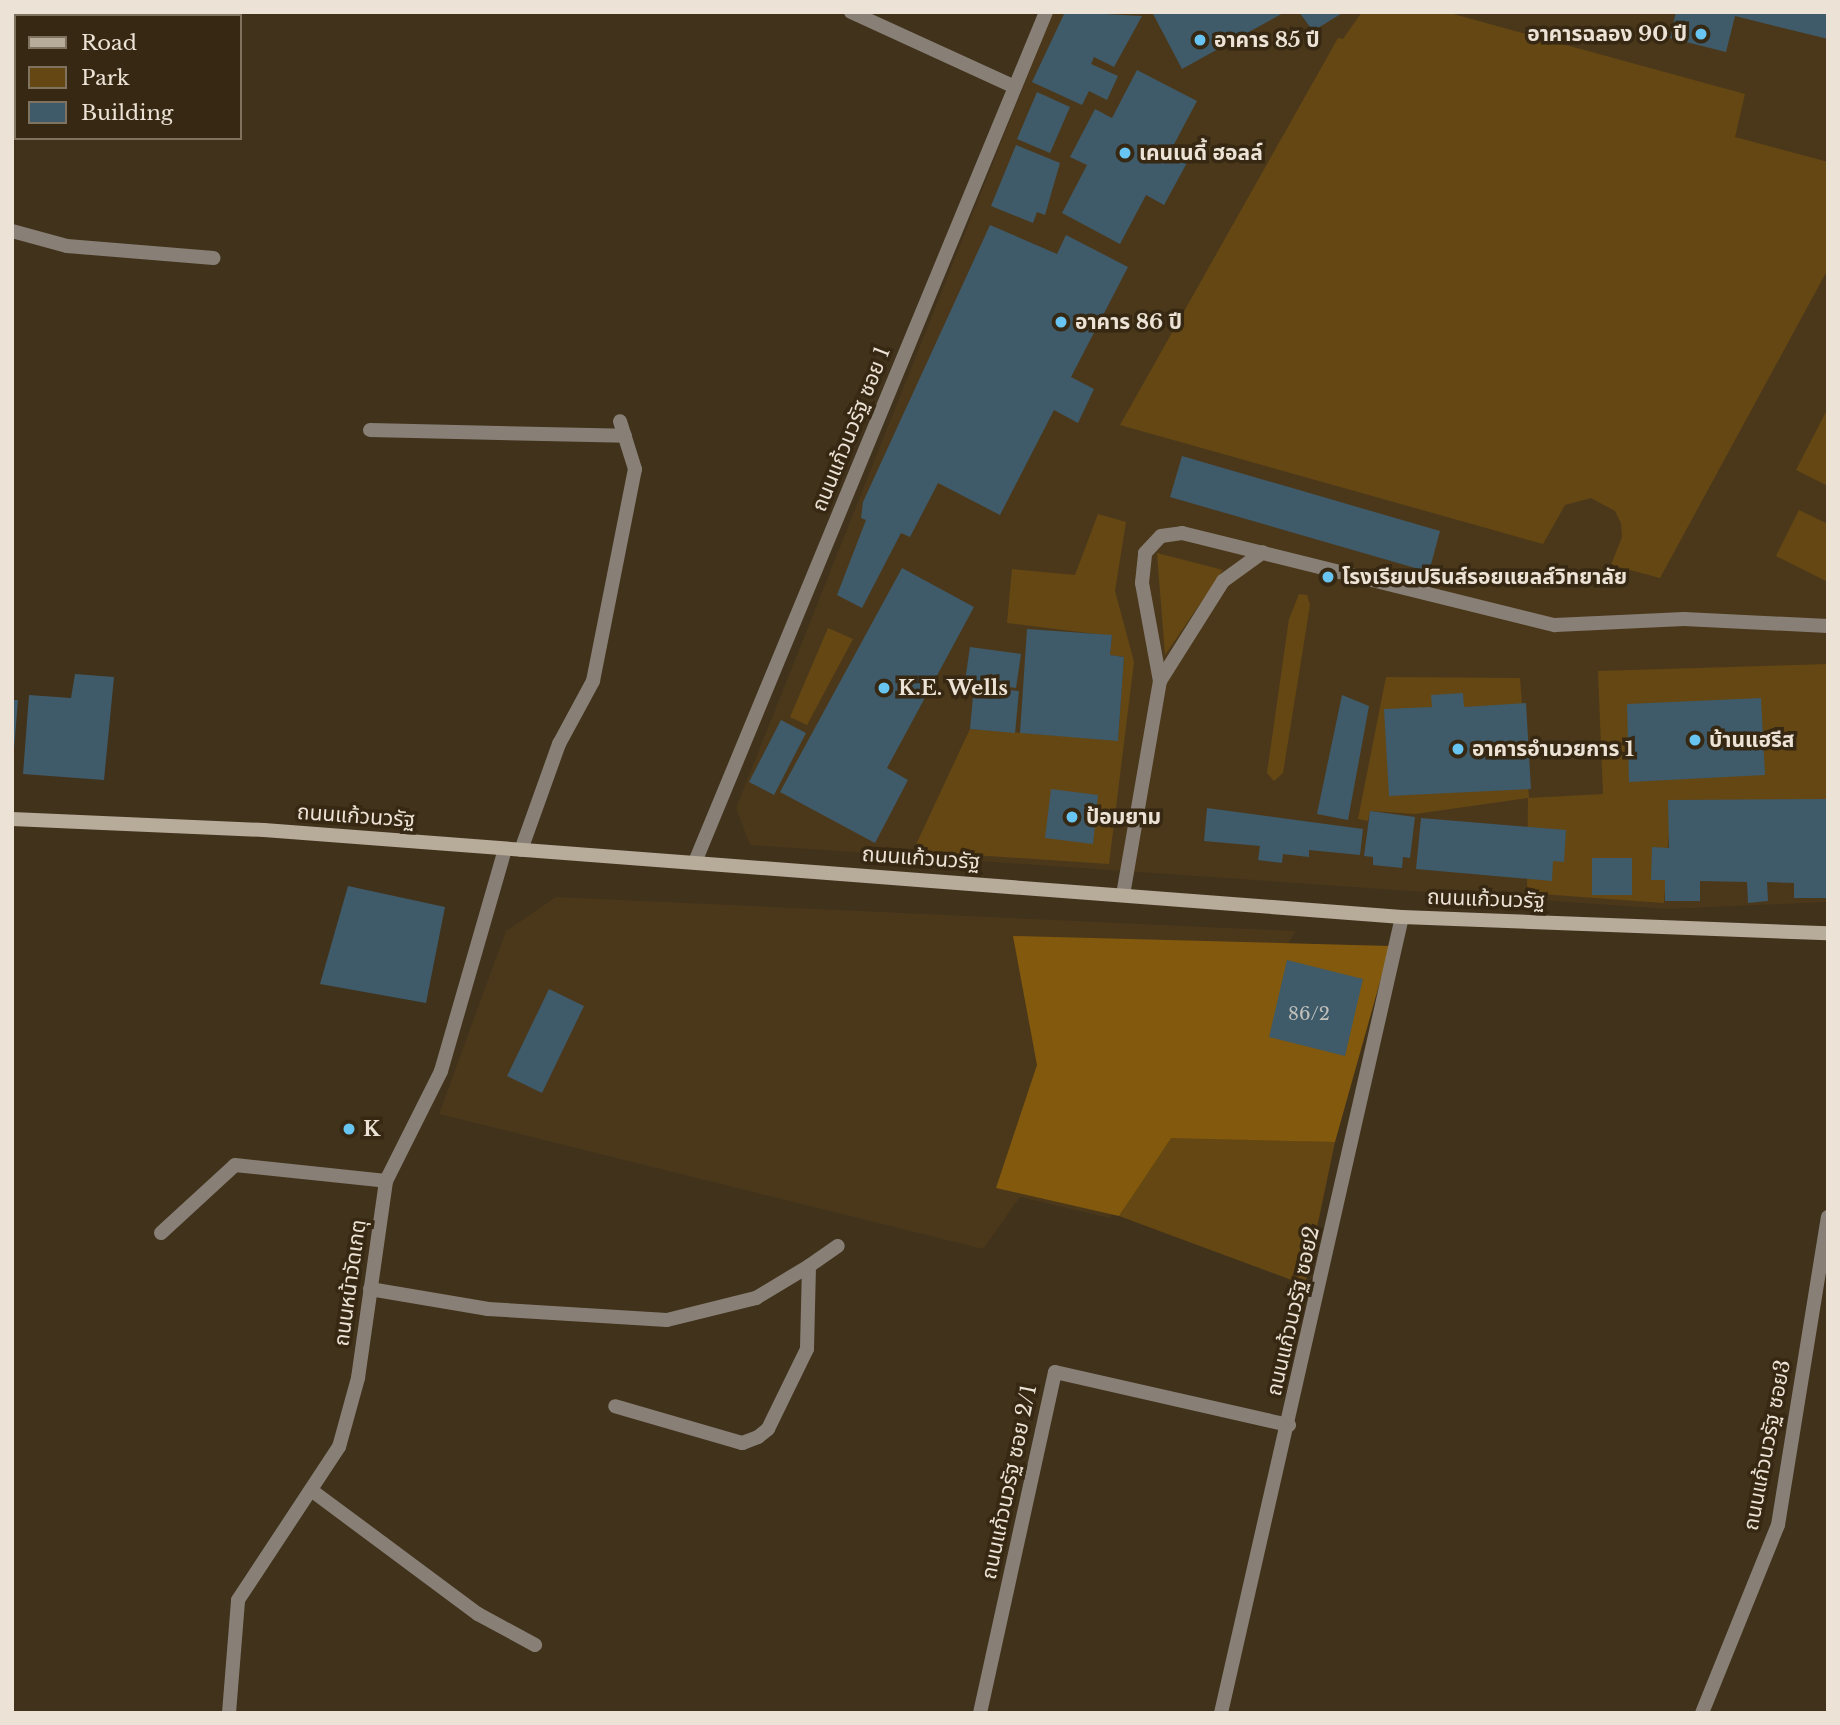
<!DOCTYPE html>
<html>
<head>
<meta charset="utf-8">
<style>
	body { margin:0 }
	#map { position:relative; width:1840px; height:1725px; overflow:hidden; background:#41321c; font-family:"Libre Baskerville","Noto Sans Thai",serif }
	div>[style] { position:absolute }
	.built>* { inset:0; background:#4b381b }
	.green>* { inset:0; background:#654713 }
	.forest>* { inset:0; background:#835a0d }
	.building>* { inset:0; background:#3f5a69 }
	.lane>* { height:14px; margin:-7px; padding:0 7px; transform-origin:7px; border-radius:7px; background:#888076 }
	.street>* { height:14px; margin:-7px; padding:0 7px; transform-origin:7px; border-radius:7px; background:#888076 }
	.secondary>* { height:14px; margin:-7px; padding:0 7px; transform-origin:7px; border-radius:7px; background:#b7ab9a }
	.dots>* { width:19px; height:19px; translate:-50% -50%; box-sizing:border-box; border:4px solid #362812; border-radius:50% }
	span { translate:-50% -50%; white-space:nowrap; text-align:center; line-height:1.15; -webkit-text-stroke:7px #362812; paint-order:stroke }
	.number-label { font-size:18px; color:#c1c1bb }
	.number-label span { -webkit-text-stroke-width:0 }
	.poi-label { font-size:21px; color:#ece3d6; font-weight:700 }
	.right { translate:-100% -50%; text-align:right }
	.left { translate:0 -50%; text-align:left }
	.street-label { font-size:21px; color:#ece3d6 }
	.frame { position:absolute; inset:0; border:14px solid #ece3d6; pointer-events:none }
	.legend { position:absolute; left:14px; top:14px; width:228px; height:126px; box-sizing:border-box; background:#362812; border:2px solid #7f7360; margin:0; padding:9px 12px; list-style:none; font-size:21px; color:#ece3d6 }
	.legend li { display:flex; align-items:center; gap:14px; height:35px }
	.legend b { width:35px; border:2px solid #7f7360 }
</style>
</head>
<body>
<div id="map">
	<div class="built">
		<div style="clip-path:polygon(1053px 12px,1828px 12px,1828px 902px,1669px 909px,750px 845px,736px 808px)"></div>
		<div style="clip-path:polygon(556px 897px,1296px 931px,1110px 1218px,1020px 1197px,983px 1249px,439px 1114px,506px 931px)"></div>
	</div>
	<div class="green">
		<div style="clip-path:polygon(1362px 12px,1446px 12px,1745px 94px,1735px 137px,1828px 162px,1828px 269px,1660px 578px,1611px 565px,1622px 537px,1621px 523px,1615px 511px,1591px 498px,1565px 505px,1543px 544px,1120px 425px,1338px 38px,1343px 39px)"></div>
		<div style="clip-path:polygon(1828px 408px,1828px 486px,1796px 470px)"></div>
		<div style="clip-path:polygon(1799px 510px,1828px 524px,1828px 582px,1776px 556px)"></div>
		<div style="clip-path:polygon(1098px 514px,1126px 522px,1115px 591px,1134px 662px,1109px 864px,913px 851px,970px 729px,1118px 740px,1124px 657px,1110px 655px,1112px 636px,1007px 623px,1012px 569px,1075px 575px)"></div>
		<div style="clip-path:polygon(1157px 553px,1223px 570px,1165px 655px)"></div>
		<div style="clip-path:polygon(1299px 594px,1307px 595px,1310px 605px,1283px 773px,1274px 781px,1267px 773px,1289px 619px)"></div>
		<div style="clip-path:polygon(828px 628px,853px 639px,807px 725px,790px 717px)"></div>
		<div style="clip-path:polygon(1828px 664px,1828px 804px,1671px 805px,1664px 903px,1527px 893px,1528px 798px,1415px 814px,1370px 811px,1368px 821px,1358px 819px,1386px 677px,1520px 678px,1529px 798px,1603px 794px,1598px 671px)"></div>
		<div style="clip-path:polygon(1170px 1137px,1335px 1142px,1305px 1285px,1119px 1216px)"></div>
	</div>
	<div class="forest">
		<div style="clip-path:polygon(1013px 936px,1390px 946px,1335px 1142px,1171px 1138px,1119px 1216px,996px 1188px,1037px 1065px)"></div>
	</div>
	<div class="building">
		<div style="clip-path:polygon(42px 12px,128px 12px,40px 16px)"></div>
		<div style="clip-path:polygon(1065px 12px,1142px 16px,1114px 67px,1094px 57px,1091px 64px,1118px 76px,1107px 100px,1089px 91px,1082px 105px,1032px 82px)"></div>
		<div style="clip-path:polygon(1152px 12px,1285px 12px,1182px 69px)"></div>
		<div style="clip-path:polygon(1299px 12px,1344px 12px,1313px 31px)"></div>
		<div style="clip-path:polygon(1676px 12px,1828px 12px,1828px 39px,1735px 16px,1726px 52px,1670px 38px)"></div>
		<div style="clip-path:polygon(1137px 70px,1197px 101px,1171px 150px,1189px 159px,1164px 205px,1146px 195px,1120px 244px,1062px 213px,1087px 165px,1070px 157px,1095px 109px,1112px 118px)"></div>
		<div style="clip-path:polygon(1037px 92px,1070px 107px,1050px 153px,1017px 139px)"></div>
		<div style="clip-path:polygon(1016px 145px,1060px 163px,1045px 215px,1037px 212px,1033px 223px,991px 206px)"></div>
		<div style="clip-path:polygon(990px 225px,1057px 254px,1066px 235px,1128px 267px,1071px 377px,1094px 389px,1078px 423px,1054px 410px,1000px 515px,938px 483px,910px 537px,901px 533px,862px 608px,837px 595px,866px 520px,861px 518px,863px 502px)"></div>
		<div style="clip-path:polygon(1182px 456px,1440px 531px,1429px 572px,1170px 497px)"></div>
		<div style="clip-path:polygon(902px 568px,974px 607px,887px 768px,908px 780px,875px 843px,780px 792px)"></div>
		<div style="clip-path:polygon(1027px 629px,1112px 635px,1110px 655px,1124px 657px,1118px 741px,1020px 733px)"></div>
		<div style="clip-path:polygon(970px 647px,1021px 654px,1016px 688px,965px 681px)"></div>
		<div style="clip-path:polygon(75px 674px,114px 677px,104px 780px,23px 774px,29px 695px,71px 698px)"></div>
		<div style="clip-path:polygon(974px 686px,1019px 691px,1015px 733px,970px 729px)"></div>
		<div style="clip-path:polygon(1463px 693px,1464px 707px,1526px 703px,1531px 789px,1389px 796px,1384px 709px,1432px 707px,1431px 695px)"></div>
		<div style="clip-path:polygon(1342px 695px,1369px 706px,1348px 820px,1317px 814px)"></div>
		<div style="clip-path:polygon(1761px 698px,1765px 775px,1629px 782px,1627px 704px)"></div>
		<div style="clip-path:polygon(12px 700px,18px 700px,14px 749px,12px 749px)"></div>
		<div style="clip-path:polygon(781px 720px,806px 733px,774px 795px,749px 782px)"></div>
		<div style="clip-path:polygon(1051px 789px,1098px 795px,1093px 844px,1045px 838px)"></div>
		<div style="clip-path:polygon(1828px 799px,1828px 898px,1794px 898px,1794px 883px,1767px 882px,1768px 901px,1748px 903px,1747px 882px,1700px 881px,1700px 901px,1665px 901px,1665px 880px,1651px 880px,1652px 847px,1669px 848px,1668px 800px)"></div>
		<div style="clip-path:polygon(1207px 808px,1363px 829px,1360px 855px,1309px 850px,1309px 857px,1283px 854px,1282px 863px,1258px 860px,1260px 846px,1204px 841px)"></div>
		<div style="clip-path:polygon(1370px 811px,1415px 817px,1410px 858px,1403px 857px,1402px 868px,1373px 865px,1373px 857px,1364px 856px)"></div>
		<div style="clip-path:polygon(1421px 818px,1566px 830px,1564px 862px,1553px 861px,1552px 881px,1416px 869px)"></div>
		<div style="clip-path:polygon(1592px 858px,1632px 858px,1632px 895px,1592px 895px)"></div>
		<div style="clip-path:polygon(348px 886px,445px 907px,426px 1003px,320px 984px)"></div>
		<div style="clip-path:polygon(1287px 960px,1363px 979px,1345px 1056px,1269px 1037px)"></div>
		<div style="clip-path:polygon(549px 989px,584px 1006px,542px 1093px,507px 1076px)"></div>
	</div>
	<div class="lane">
		<div style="left:1160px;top:681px;width:100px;rotate:-100.4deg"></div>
		<div style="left:1142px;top:583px;width:30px;rotate:-84deg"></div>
		<div style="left:1145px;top:553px;width:23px;rotate:-47deg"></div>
		<div style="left:1161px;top:536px;width:21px;rotate:-8deg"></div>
		<div style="left:1182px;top:533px;width:384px;rotate:13.9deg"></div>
		<div style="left:1555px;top:625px;width:129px;rotate:-2.7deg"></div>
		<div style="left:1684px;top:619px;width:144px;rotate:2.8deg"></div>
		<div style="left:1123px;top:895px;width:217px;rotate:-80.2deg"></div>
		<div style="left:1160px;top:681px;width:118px;rotate:-57.8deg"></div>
		<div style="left:1223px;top:581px;width:49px;rotate:-35.9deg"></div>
		<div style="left:161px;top:1233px;width:100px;rotate:-42.6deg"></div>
		<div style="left:235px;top:1165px;width:152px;rotate:6deg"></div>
		<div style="left:809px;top:1266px;width:35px;rotate:-35deg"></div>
		<div style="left:370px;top:1289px;width:120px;rotate:9.6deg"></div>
		<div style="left:488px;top:1309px;width:179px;rotate:3.5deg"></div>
		<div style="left:667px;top:1320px;width:92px;rotate:-13.9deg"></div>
		<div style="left:756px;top:1298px;width:62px;rotate:-31.1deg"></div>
		<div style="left:809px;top:1266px;width:83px;rotate:91.4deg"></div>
		<div style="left:807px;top:1349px;width:89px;rotate:116deg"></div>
		<div style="left:768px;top:1429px;width:13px;rotate:141deg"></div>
		<div style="left:758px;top:1437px;width:17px;rotate:159deg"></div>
		<div style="left:742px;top:1443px;width:132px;rotate:-163.8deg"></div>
		<div style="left:311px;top:1490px;width:208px;rotate:36.6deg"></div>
		<div style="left:478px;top:1614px;width:65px;rotate:28.5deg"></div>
	</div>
	<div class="street">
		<div style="left:851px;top:12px;width:180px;rotate:24.6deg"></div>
		<div style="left:12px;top:231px;width:57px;rotate:15.3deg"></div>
		<div style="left:67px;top:246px;width:147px;rotate:4.7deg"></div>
		<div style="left:370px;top:430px;width:255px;rotate:1.3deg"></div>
		<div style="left:521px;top:850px;width:113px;rotate:-70.3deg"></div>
		<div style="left:559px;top:744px;width:72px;rotate:-61.6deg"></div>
		<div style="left:593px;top:681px;width:216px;rotate:-78.8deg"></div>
		<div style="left:635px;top:469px;width:50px;rotate:-107.4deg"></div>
		<div style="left:695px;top:862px;width:920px;rotate:-67.56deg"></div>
		<div style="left:229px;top:1713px;width:113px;rotate:-85.4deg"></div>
		<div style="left:238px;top:1600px;width:183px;rotate:-56.6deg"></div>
		<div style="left:339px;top:1447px;width:72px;rotate:-74.6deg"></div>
		<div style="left:358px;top:1378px;width:199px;rotate:-81.9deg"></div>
		<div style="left:386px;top:1181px;width:123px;rotate:-63.4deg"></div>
		<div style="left:441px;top:1071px;width:231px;rotate:-73.9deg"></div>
		<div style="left:980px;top:1713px;width:349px;rotate:-77.6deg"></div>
		<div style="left:1055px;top:1372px;width:240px;rotate:12.8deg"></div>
		<div style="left:1221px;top:1713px;width:816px;rotate:-77.19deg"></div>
		<div style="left:1702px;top:1713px;width:203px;rotate:-68deg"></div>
		<div style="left:1778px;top:1525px;width:312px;rotate:-80.8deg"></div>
	</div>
	<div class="secondary">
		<div style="left:12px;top:819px;width:252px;rotate:2.5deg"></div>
		<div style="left:264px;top:830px;width:1141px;rotate:4.37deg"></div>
		<div style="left:1402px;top:917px;width:426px;rotate:2.2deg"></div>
	</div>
	<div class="dots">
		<div style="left:1701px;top:34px;background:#68c4f0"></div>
		<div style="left:1200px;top:40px;background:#68c4f0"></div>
		<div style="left:1125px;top:153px;background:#68c4f0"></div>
		<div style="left:1061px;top:322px;background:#68c4f0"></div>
		<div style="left:1328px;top:577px;background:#68c4f0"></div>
		<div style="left:884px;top:688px;background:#68c4f0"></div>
		<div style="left:1695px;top:740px;background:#68c4f0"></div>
		<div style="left:1458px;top:749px;background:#68c4f0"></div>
		<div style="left:1072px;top:817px;background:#68c4f0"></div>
		<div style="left:349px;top:1129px;background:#68c4f0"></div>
	</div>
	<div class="number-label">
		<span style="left:1309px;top:1014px">86/2</span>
	</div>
	<div class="poi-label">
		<span class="right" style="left:1687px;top:34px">อาคารฉลอง 90 ปี</span>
		<span class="left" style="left:1214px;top:40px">อาคาร 85 ปี</span>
		<span class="left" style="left:1139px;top:153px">เคนเนดี้ ฮอลล์</span>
		<span class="left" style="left:1075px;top:322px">อาคาร 86 ปี</span>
		<span class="left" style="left:1342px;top:577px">โรงเรียนปรินส์รอยแยลส์วิทยาลัย</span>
		<span class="left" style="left:898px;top:688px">K.E. Wells</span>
		<span class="left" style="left:1709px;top:740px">บ้านแฮรีส</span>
		<span class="left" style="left:1472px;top:749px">อาคารอำนวยการ 1</span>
		<span class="left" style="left:1086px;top:817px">ป้อมยาม</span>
		<span class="left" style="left:363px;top:1129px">K</span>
	</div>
	<div class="street-label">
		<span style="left:851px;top:429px;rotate:-68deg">ถนนแก้วนวรัฐ ซอย 1</span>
		<span style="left:356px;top:816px;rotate:4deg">ถนนแก้วนวรัฐ</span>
		<span style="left:921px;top:858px;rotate:4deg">ถนนแก้วนวรัฐ</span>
		<span style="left:1486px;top:899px;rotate:2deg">ถนนแก้วนวรัฐ</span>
		<span style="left:350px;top:1283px;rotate:-82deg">ถนนหน้าวัดเกตุ</span>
		<span style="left:1293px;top:1311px;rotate:-77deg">ถนนแก้วนวรัฐ ซอย2</span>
		<span style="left:1767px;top:1445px;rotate:-79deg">ถนนแก้วนวรัฐ ซอย3</span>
		<span style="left:1009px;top:1482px;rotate:-78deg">ถนนแก้วนวรัฐ ซอย 2/1</span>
	</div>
	<div class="frame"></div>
	<ul class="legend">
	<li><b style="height:9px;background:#b7ab9a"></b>Road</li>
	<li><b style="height:19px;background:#654713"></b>Park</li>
	<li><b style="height:19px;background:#3f5a69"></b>Building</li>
	</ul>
</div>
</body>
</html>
